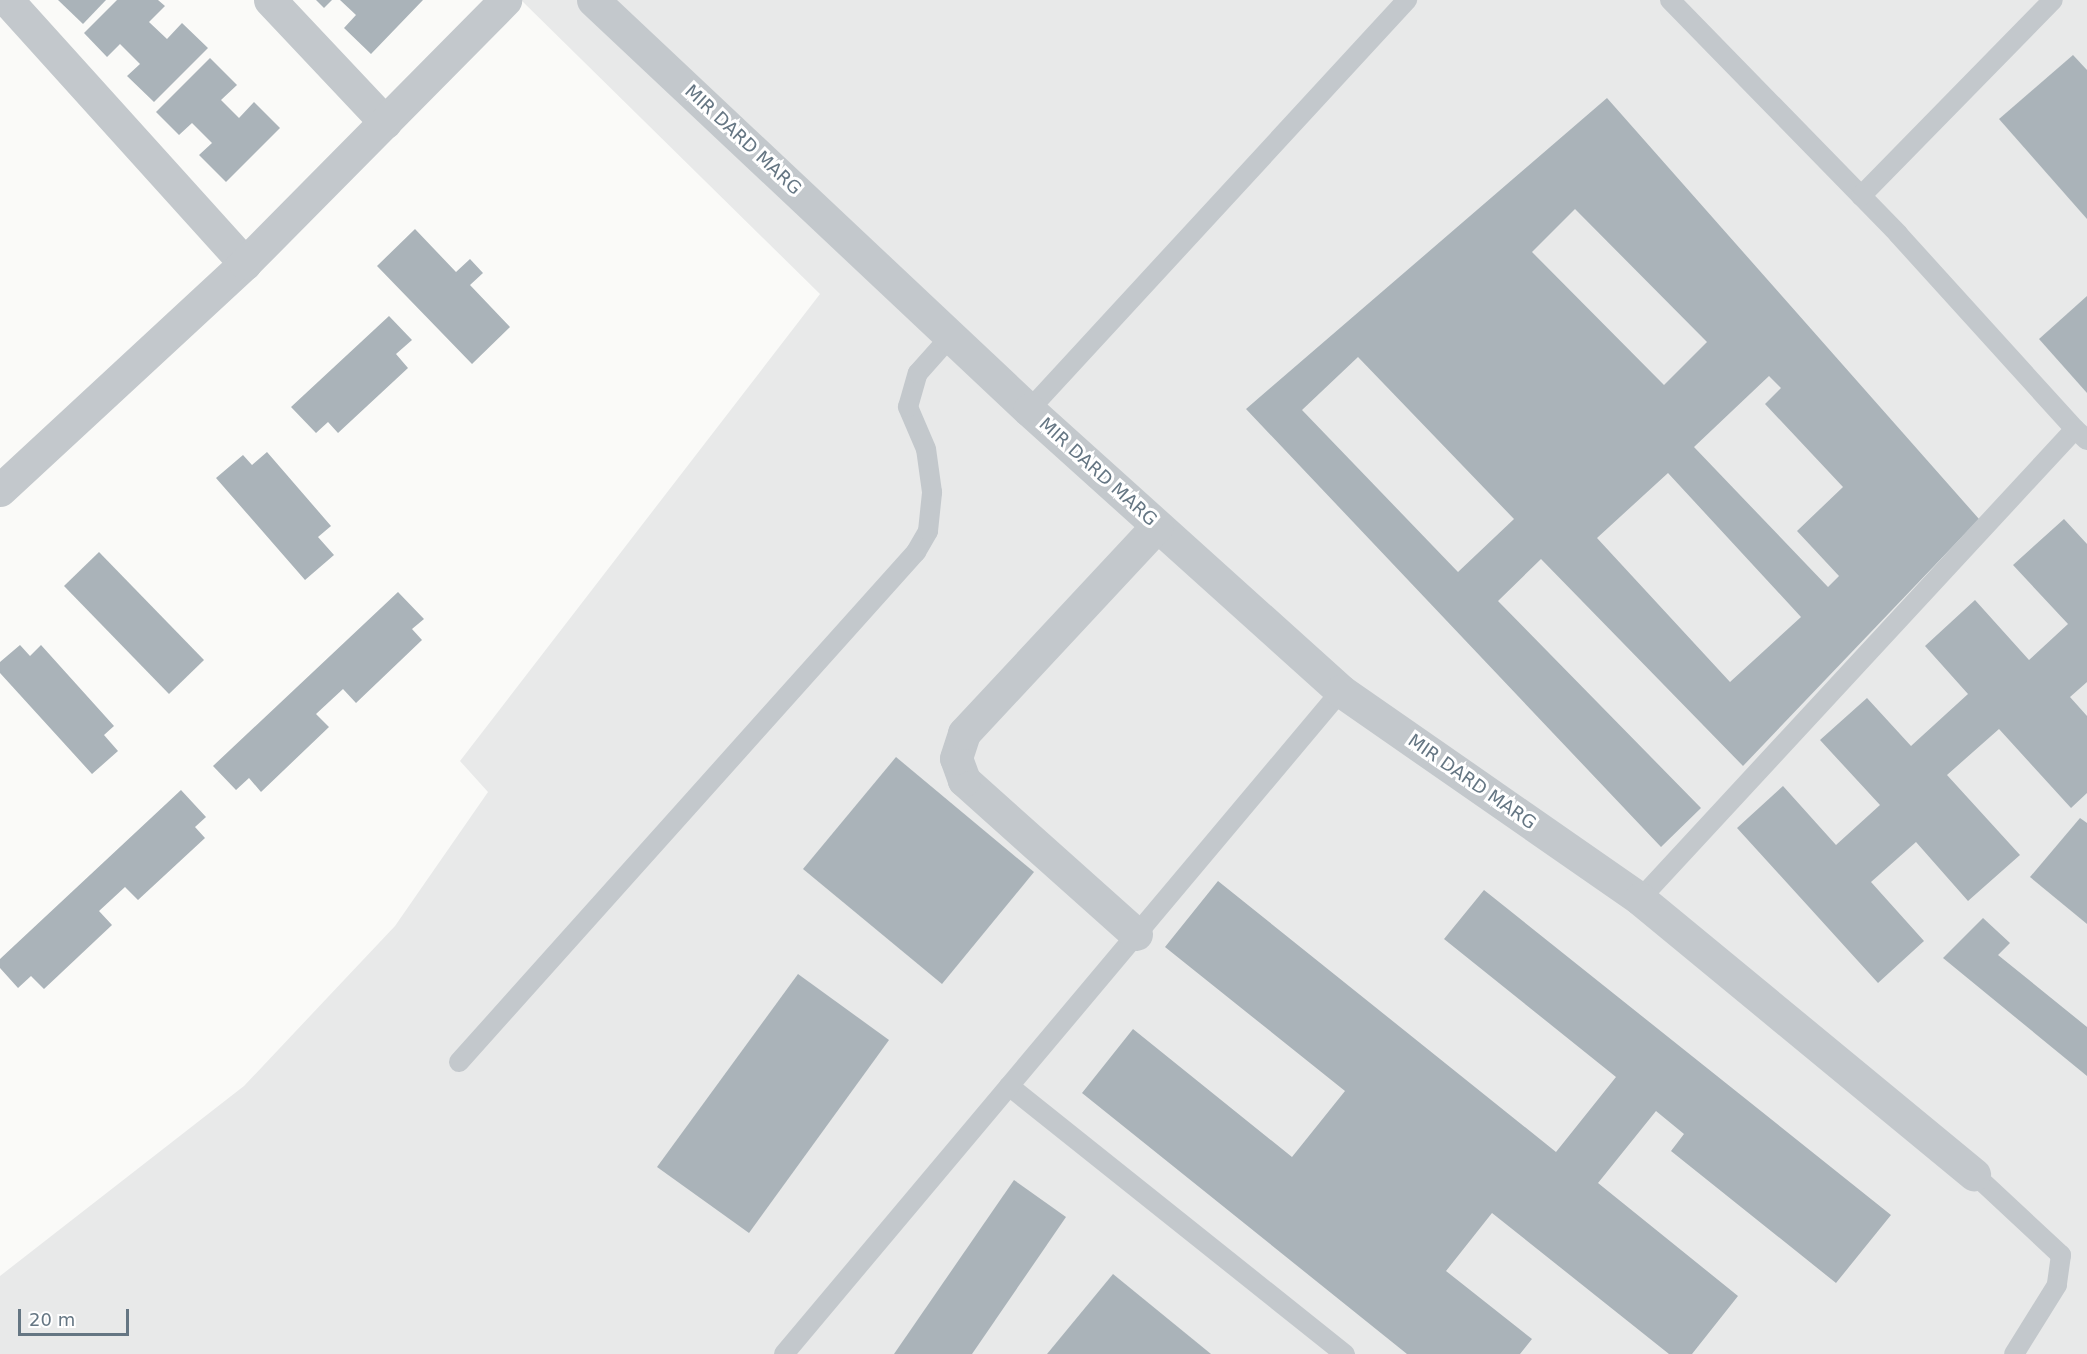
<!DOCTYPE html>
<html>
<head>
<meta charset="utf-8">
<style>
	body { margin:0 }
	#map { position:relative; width:2087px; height:1354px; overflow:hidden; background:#fafaf8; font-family:"DejaVu Sans",sans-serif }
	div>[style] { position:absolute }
	.built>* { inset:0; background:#e8e9e9 }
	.building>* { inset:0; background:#aab3b9 }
	.service>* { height:20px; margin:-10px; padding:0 10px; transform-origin:10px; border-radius:10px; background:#c3c8cc }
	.minor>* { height:33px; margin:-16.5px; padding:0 16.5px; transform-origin:16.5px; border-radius:16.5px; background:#c3c8cc }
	span { translate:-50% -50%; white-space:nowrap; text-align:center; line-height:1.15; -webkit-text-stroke:6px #fff; paint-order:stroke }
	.street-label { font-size:18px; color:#657683 }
	.scale { position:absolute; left:18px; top:1309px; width:111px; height:27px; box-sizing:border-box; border:3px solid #657683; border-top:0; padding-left:8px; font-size:18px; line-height:21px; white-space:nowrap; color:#657683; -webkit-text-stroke:4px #fff; paint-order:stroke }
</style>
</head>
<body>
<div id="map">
	<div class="built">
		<div style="clip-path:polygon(521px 0,2087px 0,2087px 1354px,0 1354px,0 1276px,244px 1086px,395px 926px,488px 792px,460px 761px,820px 294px)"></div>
	</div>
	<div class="building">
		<div style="clip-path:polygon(58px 0,106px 0,83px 24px)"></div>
		<div style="clip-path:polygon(117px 0,158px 0,165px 6px,149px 22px,167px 39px,182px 23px,208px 48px,154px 102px,127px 76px,140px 64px,120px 44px,107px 57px,84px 33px)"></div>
		<div style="clip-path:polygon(316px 0,332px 0,324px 8px)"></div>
		<div style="clip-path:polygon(340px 0,423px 0,371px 54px,344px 28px,356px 15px)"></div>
		<div style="clip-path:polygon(2073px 55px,2087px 70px,2087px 219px,1999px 119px)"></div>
		<div style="clip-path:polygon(210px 58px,237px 85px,221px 100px,239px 118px,254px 102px,280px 128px,226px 182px,199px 155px,212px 143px,192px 123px,179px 135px,156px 112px)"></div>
		<div style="clip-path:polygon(evenodd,1607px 98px,1979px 519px,1743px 766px,1541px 559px,1498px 601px,1701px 808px,1661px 847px,1246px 409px,1607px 98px,1575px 209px,1707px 342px,1664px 385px,1532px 252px,1575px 209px,1607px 98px,1358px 357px,1514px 519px,1458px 572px,1302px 410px,1358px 357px,1607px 98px,1769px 376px,1781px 388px,1765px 404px,1843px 487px,1797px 531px,1839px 576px,1828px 587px,1694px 447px,1769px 376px,1607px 98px,1668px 473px,1801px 617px,1730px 682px,1597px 538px,1668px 473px)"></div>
		<div style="clip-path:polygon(415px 229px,456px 272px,470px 259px,483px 273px,470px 285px,510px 327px,472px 364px,377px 266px)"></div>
		<div style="clip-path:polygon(2087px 296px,2087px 393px,2039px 339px)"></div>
		<div style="clip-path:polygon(389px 316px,412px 340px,396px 354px,408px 368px,338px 433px,328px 422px,316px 433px,291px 407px)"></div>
		<div style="clip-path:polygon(267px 452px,331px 526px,318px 537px,334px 555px,305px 580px,216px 478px,243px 455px,252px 465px)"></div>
		<div style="clip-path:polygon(2064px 519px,2087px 544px,2087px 682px,2070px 697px,2087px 716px,2087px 793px,2071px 808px,1999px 729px,1947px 775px,2020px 855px,1968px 901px,1916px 842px,1871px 882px,1924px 941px,1878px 983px,1737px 828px,1783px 786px,1836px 845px,1880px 805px,1820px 740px,1867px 698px,1911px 746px,1968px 694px,1925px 646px,1975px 600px,2029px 660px,2068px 624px,2013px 565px)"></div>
		<div style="clip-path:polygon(99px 552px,204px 660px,169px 694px,64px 586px)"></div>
		<div style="clip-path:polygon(398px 592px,424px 619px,412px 629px,422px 640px,356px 703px,343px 689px,316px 714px,329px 727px,261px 792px,249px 778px,236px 790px,213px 766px)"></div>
		<div style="clip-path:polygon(20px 645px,30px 656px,41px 645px,114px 726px,104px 735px,118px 751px,92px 774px,0 673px,0 662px)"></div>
		<div style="clip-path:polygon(896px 757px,1034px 872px,942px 984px,803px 869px)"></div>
		<div style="clip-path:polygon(181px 790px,206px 817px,195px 827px,205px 838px,138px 900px,125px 887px,99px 911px,112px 925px,44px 989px,31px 976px,18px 988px,0 968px,0 959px)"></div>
		<div style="clip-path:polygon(2080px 818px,2087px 823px,2087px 924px,2030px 877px)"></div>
		<div style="clip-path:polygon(1218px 881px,1556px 1152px,1616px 1077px,1444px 939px,1484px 890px,1891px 1215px,1836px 1283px,1671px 1151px,1684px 1134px,1656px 1111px,1598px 1183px,1738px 1296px,1692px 1354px,1669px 1354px,1492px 1213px,1446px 1271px,1532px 1339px,1520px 1354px,1407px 1354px,1082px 1093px,1133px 1029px,1292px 1157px,1345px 1091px,1165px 947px)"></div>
		<div style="clip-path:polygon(1983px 918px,2010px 943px,1998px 955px,2087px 1027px,2087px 1076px,1943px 958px)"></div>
		<div style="clip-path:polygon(798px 974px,889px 1040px,749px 1233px,657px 1167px)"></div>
		<div style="clip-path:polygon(1014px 1180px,1066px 1217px,972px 1354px,894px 1354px)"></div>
		<div style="clip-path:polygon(1113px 1274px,1211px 1354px,1047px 1354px)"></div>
	</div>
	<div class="service">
		<div style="left:1670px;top:0;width:327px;rotate:45.7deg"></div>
		<div style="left:1898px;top:234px;width:263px;rotate:47.8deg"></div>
		<div style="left:1861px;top:196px;width:274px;rotate:-45.6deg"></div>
		<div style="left:1029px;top:410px;width:558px;rotate:-47.33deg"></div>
		<div style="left:1640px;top:899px;width:640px;rotate:-47.21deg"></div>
		<div style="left:2075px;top:429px;width:16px;rotate:43deg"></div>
		<div style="left:459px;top:1062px;width:685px;rotate:-48.14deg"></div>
		<div style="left:916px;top:552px;width:24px;rotate:-60deg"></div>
		<div style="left:928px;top:531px;width:39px;rotate:-84deg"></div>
		<div style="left:932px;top:492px;width:43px;rotate:-97.9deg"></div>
		<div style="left:926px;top:449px;width:46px;rotate:-113.2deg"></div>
		<div style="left:908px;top:407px;width:35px;rotate:-74deg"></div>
		<div style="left:918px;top:373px;width:50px;rotate:-48.3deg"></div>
		<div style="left:1009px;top:1086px;width:430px;rotate:38.6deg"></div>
		<div style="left:1974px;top:1174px;width:119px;rotate:43deg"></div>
		<div style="left:2061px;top:1255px;width:30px;rotate:98deg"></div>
		<div style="left:2057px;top:1285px;width:81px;rotate:121.9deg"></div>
		<div style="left:784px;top:1354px;width:866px;rotate:-49.97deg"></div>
	</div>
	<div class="minor">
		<div style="left:7px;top:0;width:355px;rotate:47.9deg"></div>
		<div style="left:270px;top:0;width:168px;rotate:46.7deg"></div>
		<div style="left:593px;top:0;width:598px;rotate:43.24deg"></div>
		<div style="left:1029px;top:410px;width:420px;rotate:42deg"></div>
		<div style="left:1341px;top:691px;width:364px;rotate:34.8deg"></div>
		<div style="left:1640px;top:899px;width:433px;rotate:39.5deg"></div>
		<div style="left:0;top:490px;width:334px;rotate:-42.8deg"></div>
		<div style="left:245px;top:263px;width:370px;rotate:-45.3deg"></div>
		<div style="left:1136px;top:934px;width:231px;rotate:-138.2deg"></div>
		<div style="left:964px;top:780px;width:23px;rotate:-110deg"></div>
		<div style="left:956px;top:758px;width:26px;rotate:-72deg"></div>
		<div style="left:964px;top:733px;width:283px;rotate:-47deg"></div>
	</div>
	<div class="street-label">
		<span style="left:743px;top:140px;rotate:43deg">MIR DARD MARG</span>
		<span style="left:1098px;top:472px;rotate:42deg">MIR DARD MARG</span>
		<span style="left:1472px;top:782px;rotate:35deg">MIR DARD MARG</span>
	</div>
	<div class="scale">20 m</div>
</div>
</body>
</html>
